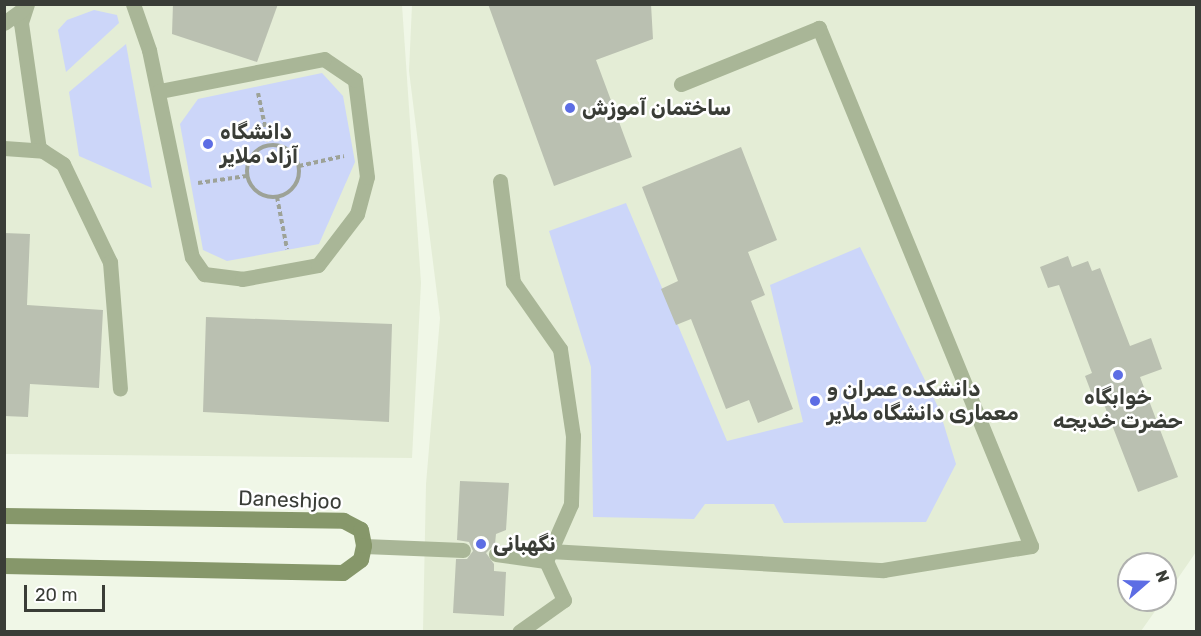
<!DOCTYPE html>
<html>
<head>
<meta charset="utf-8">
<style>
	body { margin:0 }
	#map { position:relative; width:1201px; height:636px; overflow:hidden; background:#f0f7e7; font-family:Rubik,Vazirmatn,sans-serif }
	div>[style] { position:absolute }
	.built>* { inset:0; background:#e4edd6 }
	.green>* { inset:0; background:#ccd6f9 }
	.building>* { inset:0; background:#bac0b1 }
	.path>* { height:4px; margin-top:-2px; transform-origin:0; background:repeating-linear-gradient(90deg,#9da297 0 4.5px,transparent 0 7.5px) }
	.path>.ring { margin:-2px; padding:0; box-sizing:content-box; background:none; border:4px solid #9da297; border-radius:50% }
	.service>* { height:15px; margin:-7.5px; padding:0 7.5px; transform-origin:7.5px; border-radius:7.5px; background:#a9b697 }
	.secondary>* { height:16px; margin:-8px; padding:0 8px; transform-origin:8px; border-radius:8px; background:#86976a }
	.dots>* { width:16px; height:16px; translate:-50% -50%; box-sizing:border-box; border:3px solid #fff; border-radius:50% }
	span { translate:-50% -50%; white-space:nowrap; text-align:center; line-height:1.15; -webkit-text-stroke:5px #fff; paint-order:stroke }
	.poi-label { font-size:21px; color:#3a3d37; font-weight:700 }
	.left { translate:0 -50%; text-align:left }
	.street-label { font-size:21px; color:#3a3d37 }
	.frame { position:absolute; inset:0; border:6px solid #3a3d37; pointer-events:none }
	.north { position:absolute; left:1117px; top:552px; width:60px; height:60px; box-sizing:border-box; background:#fff; border:2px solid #b0b1af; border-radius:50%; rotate:70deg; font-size:16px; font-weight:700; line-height:24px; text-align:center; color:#3a3d37 }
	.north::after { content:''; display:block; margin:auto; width:21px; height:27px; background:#5d6de4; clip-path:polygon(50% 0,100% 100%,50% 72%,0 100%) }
	.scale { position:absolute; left:24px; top:585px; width:81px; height:27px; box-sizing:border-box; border:3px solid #3a3d37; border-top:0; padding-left:8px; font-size:18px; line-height:21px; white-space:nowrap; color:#3a3d37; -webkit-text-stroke:4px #fff; paint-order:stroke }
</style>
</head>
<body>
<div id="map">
	<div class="built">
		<div style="clip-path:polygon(5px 5px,402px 5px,421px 283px,412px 458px,5px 454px)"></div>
		<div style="clip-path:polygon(412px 5px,1196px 5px,1196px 552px,1165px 597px,1165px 564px,1129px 564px,1129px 600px,1163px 600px,1141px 631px,423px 631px,426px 484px,440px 318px,409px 71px)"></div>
	</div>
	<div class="green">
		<div style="clip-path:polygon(94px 10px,117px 15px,119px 23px,66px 72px,58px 30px,67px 20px)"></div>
		<div style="clip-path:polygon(126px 44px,152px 188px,79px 156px,69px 92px)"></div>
		<div style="clip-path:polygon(322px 73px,343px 96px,355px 162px,319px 244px,227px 261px,203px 250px,180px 124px,198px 99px)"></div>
		<div style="clip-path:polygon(626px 203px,727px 441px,803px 422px,770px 285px,860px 247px,939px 409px,956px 464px,926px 522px,784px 523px,774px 504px,705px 504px,694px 519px,593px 517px,591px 367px,549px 231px)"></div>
	</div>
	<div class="building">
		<div style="clip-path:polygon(173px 4px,278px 4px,257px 62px,172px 34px)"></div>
		<div style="clip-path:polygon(488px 4px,651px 4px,653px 39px,596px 60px,632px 157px,554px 186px)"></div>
		<div style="clip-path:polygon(741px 147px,777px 240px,748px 252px,765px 295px,751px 301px,793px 409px,758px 423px,749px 400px,726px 409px,691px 319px,676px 325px,661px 289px,678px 281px,642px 187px)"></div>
		<div style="clip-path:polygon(4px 233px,30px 234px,27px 305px,103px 310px,99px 388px,30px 384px,28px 417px,4px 416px)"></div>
		<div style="clip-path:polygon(1068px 256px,1072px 267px,1088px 261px,1092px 271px,1100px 268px,1130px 346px,1151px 338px,1162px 369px,1140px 377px,1178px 477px,1138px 492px,1100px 394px,1093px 397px,1085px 376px,1092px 373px,1059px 285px,1048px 288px,1040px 267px)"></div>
		<div style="clip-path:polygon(206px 317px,392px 324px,389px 422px,203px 412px)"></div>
		<div style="clip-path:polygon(460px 481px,509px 483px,506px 530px,496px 534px,495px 544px,486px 553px,494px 564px,494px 571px,506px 572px,504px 616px,453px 613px,456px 559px,467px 559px,473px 551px,469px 542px,457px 540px)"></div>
	</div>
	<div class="path">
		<div style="left:258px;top:93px;width:53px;rotate:78.1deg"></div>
		<div class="ring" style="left:247px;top:145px;width:48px;height:48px"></div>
		<div style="left:299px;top:166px;width:46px;rotate:-12.5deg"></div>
		<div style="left:198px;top:183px;width:49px;rotate:-8.1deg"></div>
		<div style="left:277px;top:197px;width:53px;rotate:79.1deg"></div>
	</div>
	<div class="service">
		<div style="left:27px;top:4px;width:20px;rotate:108deg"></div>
		<div style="left:21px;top:23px;width:128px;rotate:81.9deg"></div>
		<div style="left:133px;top:4px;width:49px;rotate:70.8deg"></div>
		<div style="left:149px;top:50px;width:211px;rotate:78.3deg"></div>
		<div style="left:192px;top:257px;width:21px;rotate:55deg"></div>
		<div style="left:204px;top:274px;width:38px;rotate:7deg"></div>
		<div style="left:242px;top:279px;width:77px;rotate:-10.4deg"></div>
		<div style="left:318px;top:265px;width:64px;rotate:-52.6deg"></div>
		<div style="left:357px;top:214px;width:38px;rotate:-75deg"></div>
		<div style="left:367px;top:177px;width:98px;rotate:-97.1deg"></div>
		<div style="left:355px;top:80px;width:37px;rotate:-146deg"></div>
		<div style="left:324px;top:59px;width:168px;rotate:169deg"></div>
		<div style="left:4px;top:23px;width:24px;rotate:-36deg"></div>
		<div style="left:4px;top:148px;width:39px;rotate:4deg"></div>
		<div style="left:43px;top:151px;width:24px;rotate:33deg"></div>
		<div style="left:63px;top:164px;width:109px;rotate:64.4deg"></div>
		<div style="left:110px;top:262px;width:127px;rotate:85.5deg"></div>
		<div style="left:500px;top:181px;width:102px;rotate:82.7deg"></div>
		<div style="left:513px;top:282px;width:82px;rotate:55deg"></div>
		<div style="left:560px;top:349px;width:88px;rotate:81.5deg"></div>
		<div style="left:573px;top:436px;width:68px;rotate:91.7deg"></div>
		<div style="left:571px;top:504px;width:62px;rotate:113.7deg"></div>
		<div style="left:546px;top:561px;width:43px;rotate:65.2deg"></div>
		<div style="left:564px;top:600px;width:55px;rotate:144.6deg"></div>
		<div style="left:364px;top:546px;width:99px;rotate:2.3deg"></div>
		<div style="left:550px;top:551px;width:334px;rotate:3.3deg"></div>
		<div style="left:883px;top:570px;width:150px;rotate:-9.2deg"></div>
		<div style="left:1031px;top:546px;width:560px;rotate:-112.26deg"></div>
		<div style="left:819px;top:28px;width:149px;rotate:157.9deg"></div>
		<div style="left:496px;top:554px;width:50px;rotate:8deg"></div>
	</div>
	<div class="secondary">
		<div style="left:4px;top:516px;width:340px;rotate:0.8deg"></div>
		<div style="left:344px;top:521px;width:19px;rotate:28deg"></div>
		<div style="left:361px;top:530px;width:16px;rotate:79deg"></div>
		<div style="left:364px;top:546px;width:14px;rotate:102deg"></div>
		<div style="left:361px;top:560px;width:22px;rotate:144deg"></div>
		<div style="left:343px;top:573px;width:339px;rotate:-178.8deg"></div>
	</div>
	<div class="dots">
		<div style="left:570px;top:108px;background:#5d6de4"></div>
		<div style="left:208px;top:144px;background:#5d6de4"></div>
		<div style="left:1118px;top:375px;background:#5d6de4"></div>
		<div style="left:815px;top:401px;background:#5d6de4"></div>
		<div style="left:481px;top:544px;background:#5d6de4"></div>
	</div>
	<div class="poi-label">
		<span class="left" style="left:582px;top:108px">ساختمان آموزش</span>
		<span class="left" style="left:220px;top:144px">دانشگاه<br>آزاد ملایر</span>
		<span class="left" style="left:827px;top:401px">دانشکده عمران و<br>معماری دانشگاه ملایر</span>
		<span style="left:1118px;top:409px">خوابگاه<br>حضرت خدیجه</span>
		<span class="left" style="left:493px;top:544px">نگهبانی</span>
	</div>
	<div class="street-label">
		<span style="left:290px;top:500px;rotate:2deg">Daneshjoo</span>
	</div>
	<div class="frame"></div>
	<div class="north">N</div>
	<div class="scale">20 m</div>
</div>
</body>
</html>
